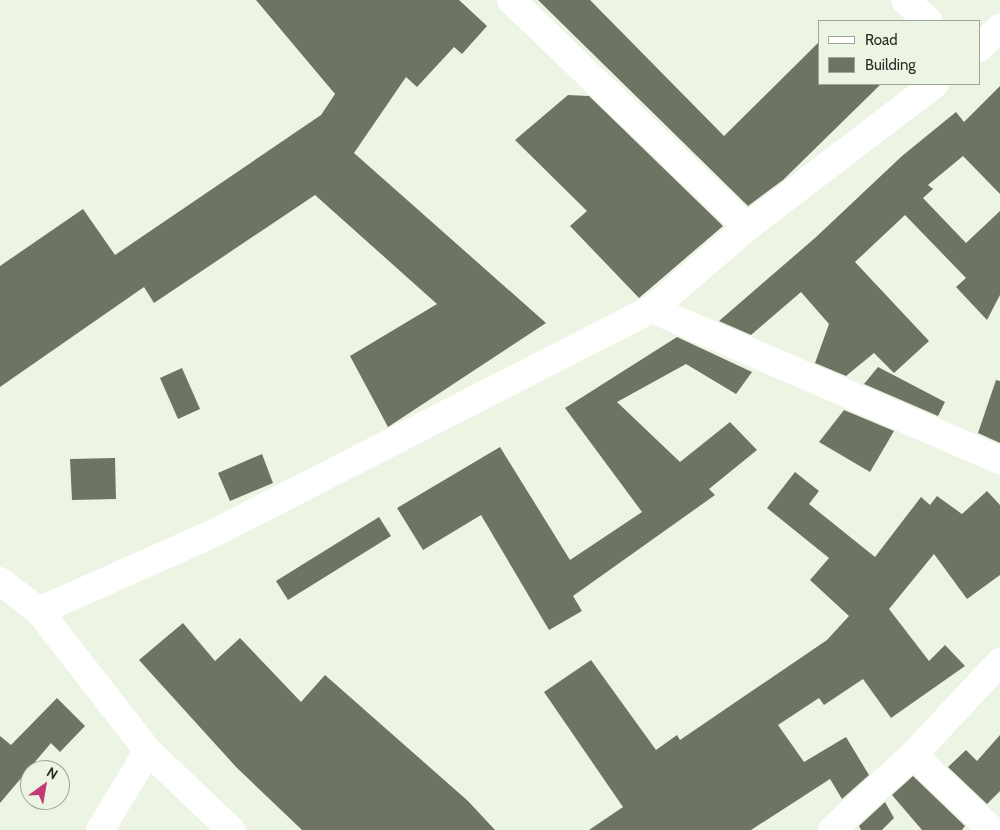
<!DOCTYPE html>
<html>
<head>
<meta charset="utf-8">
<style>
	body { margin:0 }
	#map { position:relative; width:1000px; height:830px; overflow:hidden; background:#ecf5e3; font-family:Cabin,sans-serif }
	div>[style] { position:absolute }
	.building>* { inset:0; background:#6d7464 }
	.minor>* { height:28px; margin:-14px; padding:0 14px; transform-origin:14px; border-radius:14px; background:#fff }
	.secondary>* { height:28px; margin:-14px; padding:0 14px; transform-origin:14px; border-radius:14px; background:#fff }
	span { translate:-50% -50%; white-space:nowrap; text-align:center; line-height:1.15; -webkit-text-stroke:5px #ecf5e3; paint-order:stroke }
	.legend { position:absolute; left:818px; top:20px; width:162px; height:65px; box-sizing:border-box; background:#ecf5e3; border:1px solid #9ea598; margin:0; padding:6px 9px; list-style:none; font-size:15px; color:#2a2e27 }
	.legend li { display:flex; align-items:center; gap:10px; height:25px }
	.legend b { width:25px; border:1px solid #9ea598 }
	.north { position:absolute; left:20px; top:760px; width:50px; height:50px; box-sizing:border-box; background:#ecf5e3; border:1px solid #9ea598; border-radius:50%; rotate:32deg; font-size:14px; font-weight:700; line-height:20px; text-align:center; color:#2a2e27 }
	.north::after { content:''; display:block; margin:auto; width:18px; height:22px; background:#c33a75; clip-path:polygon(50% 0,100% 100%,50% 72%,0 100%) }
</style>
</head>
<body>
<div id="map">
	<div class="building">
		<div style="clip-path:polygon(256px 0,459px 0,487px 26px,462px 54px,454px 47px,417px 87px,406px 77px,354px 153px,546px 323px,388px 427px,350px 356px,437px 304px,315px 195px,154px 303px,144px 287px,0 387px,0 266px,83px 209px,115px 255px,321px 115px,335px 94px)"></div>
		<div style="clip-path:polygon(538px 0,590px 0,724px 136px,819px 42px,819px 84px,881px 84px,783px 180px,748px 206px)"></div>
		<div style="clip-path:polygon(1000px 86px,1000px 194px,963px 156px,928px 185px,933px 189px,923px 198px,966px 243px,1000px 211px,1000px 295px,987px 320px,956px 287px,966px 278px,905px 215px,855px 262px,929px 341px,894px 373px,874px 353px,846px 376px,815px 363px,829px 324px,801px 292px,751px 335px,719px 321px,815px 238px,902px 156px,956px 112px,964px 122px)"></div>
		<div style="clip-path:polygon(568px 95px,589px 96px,723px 226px,639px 298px,570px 226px,587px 211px,515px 140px)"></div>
		<div style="clip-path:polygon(677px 337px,752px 372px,736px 394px,686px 364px,617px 402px,680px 462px,730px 422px,757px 450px,709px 489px,715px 495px,573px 596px,582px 611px,549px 630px,481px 515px,423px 550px,397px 508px,500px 447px,570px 560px,642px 512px,565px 408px)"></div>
		<div style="clip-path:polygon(878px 367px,945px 402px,938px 416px,864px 384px)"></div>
		<div style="clip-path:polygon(182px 368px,200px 409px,178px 419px,160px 378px)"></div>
		<div style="clip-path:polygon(996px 380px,1000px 381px,1000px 443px,978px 433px)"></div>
		<div style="clip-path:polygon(844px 410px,894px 431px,870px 472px,819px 442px)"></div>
		<div style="clip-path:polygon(262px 454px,273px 483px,230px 501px,218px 473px)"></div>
		<div style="clip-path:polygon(115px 458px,116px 499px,72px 500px,70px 459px)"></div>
		<div style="clip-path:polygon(795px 472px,819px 491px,809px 504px,875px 557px,921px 497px,930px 505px,937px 496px,962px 514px,987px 491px,1000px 505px,1000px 575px,967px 599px,934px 554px,889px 609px,929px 661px,945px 645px,965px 666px,891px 718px,863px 679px,824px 705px,819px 698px,778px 725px,804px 762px,846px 737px,869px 775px,842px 799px,830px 779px,751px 830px,589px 830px,623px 807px,544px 692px,591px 660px,656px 750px,677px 735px,680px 740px,827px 640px,849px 616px,810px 580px,829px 558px,767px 508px)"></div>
		<div style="clip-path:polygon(379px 517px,391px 536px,288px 600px,276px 581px)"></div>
		<div style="clip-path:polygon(183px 623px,215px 661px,240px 638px,301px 702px,325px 675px,468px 801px,495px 830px,302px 830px,237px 768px,139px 660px)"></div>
		<div style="clip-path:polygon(57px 698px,85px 726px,60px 752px,51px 743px,0 803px,0 736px,11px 745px)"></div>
		<div style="clip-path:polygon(1000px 735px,1000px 791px,987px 804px,948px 767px,966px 750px,977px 761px)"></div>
		<div style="clip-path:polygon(913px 776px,965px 826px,962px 830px,922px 830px,892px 795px)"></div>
		<div style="clip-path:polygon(885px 802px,894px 818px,882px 830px,861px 830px,859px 826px)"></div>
	</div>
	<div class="minor">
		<div style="left:511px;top:0;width:327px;rotate:43.9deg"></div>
		<div style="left:905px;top:0;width:31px;rotate:42deg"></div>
		<div style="left:979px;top:48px;width:29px;rotate:-44deg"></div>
		<div style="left:652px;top:309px;width:379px;rotate:23.5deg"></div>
		<div style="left:39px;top:611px;width:189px;rotate:-24deg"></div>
		<div style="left:212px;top:534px;width:494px;rotate:-27.1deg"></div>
		<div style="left:652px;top:309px;width:125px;rotate:-40.8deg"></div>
		<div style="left:747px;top:227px;width:236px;rotate:-37.3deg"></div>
		<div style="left:913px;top:755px;width:109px;rotate:43.5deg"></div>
		<div style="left:100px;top:830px;width:92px;rotate:-58.7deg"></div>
		<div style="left:832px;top:830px;width:110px;rotate:-42.8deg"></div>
		<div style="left:913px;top:755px;width:127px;rotate:-46.9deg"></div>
	</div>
	<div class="secondary">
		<div style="left:0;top:581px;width:49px;rotate:37.6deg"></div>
		<div style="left:39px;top:611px;width:177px;rotate:52.1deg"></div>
		<div style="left:148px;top:751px;width:115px;rotate:43.6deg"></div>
	</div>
	<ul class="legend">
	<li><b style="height:6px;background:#fff"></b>Road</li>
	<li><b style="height:14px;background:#6d7464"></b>Building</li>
	</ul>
	<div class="north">N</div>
</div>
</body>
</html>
